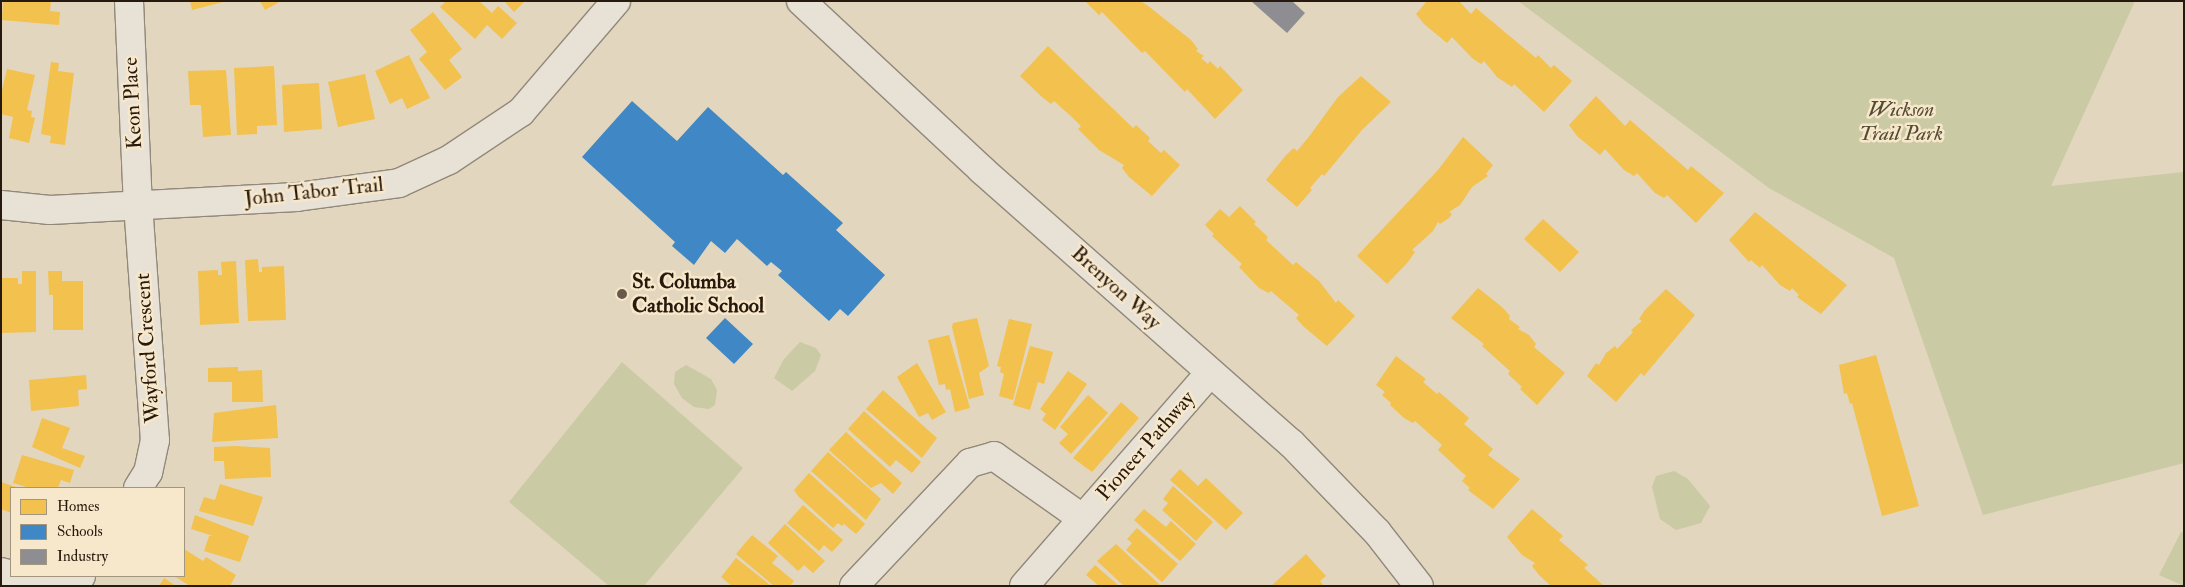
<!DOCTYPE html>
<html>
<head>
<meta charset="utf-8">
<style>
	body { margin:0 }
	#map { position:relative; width:2185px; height:587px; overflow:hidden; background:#e3d6be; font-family:"IM FELL Double Pica",serif }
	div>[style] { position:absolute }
	.green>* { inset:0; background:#cacaa4 }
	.homes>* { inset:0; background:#f2c14e }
	.schools>* { inset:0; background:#3f88c5 }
	.industry>* { inset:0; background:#8d8d92 }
	.roads { filter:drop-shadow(1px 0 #91887a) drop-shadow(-1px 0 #91887a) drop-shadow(0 1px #91887a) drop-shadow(0 -1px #91887a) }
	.minor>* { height:28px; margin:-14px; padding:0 14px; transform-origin:14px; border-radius:14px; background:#e8e1d5 }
	.dots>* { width:14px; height:14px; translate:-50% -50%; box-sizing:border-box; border:2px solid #f7e7cb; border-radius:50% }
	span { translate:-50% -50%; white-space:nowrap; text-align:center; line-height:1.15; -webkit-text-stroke:5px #f7e7cb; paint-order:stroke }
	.street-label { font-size:21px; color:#27190d }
	.park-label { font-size:21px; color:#524b34; font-style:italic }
	.poi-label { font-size:21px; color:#27190d; font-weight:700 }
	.left { translate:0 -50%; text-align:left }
	.frame { position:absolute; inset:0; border:2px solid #27190d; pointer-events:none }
	.legend { position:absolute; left:10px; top:487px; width:175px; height:90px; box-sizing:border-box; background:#f7e7cb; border:1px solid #a4957f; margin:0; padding:6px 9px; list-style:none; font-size:15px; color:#27190d }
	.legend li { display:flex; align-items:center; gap:10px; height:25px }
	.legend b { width:25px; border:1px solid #a4957f }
</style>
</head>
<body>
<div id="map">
	<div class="green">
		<div style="clip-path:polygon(1518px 1px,2135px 1px,2051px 186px,2184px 172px,2184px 463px,1983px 515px,1894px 258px,1769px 188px)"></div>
		<div style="clip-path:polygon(800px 342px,816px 348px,821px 355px,815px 371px,792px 391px,774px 378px,784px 359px)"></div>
		<div style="clip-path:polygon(622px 362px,743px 468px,644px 586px,609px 586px,509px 502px)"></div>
		<div style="clip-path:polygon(686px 365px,711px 379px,717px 390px,715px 405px,709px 409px,694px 407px,682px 398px,674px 384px,675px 372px)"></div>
		<div style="clip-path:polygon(1674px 471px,1688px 479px,1710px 506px,1701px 523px,1676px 530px,1660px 519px,1652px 487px,1656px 476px)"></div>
		<div style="clip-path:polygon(2181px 532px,2184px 533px,2184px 586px,2159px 575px)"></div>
	</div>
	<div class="homes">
		<div style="clip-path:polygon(3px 1px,51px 1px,50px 11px,60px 12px,59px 25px,2px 20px)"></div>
		<div style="clip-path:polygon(190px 1px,223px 1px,223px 2px,192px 10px)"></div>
		<div style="clip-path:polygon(260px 1px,281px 1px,265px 10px)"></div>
		<div style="clip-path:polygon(446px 1px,479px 1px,492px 13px,498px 6px,517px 23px,502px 39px,487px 25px,475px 39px,440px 7px)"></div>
		<div style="clip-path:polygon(504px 1px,525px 1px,514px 12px)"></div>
		<div style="clip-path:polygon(1085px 1px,1140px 1px,1147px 5px,1191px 40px,1198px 49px,1196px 51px,1204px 56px,1201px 58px,1208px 64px,1210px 61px,1218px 69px,1220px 66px,1243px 90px,1215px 119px,1187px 89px,1185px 92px,1145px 51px,1142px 53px,1102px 12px,1099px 15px)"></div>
		<div style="clip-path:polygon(1427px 1px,1459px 1px,1471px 14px,1476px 8px,1536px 58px,1538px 55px,1551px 68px,1554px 65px,1572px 81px,1544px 112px,1514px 84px,1512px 87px,1497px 77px,1484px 61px,1481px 64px,1472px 58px,1452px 37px,1447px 43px,1424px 24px,1416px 14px)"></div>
		<div style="clip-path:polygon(433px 12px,462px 49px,449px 60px,462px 77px,445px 90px,419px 59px,427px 52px,410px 30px)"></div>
		<div style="clip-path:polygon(1048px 46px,1133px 128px,1136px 125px,1150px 138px,1148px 141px,1161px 153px,1164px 150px,1180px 165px,1152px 196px,1129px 177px,1122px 168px,1124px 165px,1099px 150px,1078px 129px,1081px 126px,1074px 119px,1054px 101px,1051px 104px,1042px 97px,1020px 76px)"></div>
		<div style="clip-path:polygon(409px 55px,430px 98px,407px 109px,402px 98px,390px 104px,375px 71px)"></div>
		<div style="clip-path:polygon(51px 62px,59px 63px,58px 71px,74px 73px,65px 145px,50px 143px,51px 136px,41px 134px)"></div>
		<div style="clip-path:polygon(274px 66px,277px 125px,257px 126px,257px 134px,237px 135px,234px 68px)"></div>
		<div style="clip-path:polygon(7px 69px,35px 75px,27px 110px,32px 111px,31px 117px,35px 118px,29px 143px,9px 138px,13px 117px,1px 114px,1px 94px)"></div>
		<div style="clip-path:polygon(226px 70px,231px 135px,203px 137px,201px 105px,190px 105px,188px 71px)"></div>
		<div style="clip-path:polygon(365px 74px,375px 119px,338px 127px,328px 82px)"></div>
		<div style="clip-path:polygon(1361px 76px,1391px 102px,1362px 130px,1324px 176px,1322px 174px,1310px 188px,1312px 190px,1297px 207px,1266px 180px,1286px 155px,1294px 148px,1297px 151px,1308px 138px,1338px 97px)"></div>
		<div style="clip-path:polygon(319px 83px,322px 129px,284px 132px,282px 85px)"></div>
		<div style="clip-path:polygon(1596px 96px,1625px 126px,1630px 120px,1688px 170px,1691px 166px,1724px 193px,1696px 223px,1667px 195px,1664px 198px,1655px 193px,1637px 173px,1634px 176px,1624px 170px,1605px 149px,1600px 155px,1577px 136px,1569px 125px)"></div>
		<div style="clip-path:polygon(1463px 137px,1493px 165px,1486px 174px,1488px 176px,1472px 187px,1460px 205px,1449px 212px,1452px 214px,1449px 218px,1440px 224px,1438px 222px,1433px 231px,1412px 250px,1415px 252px,1408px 262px,1387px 284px,1357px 256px,1438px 170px)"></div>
		<div style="clip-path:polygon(1240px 206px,1256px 222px,1254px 224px,1268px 237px,1266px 240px,1293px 265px,1296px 262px,1319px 281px,1336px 303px,1338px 300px,1355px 316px,1327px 346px,1304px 327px,1296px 318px,1299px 315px,1271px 291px,1269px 293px,1259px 288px,1239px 267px,1242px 264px,1212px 236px,1214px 234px,1205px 225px,1220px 209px,1229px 217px)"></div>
		<div style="clip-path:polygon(1755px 212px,1847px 285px,1821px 314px,1797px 297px,1799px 295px,1792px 288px,1790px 291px,1780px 285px,1762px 265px,1760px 268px,1751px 260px,1749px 262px,1729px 240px)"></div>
		<div style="clip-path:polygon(1543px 219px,1579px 252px,1560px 272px,1524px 239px)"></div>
		<div style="clip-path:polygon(258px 259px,259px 272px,262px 272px,262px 267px,284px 266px,286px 320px,248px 321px,245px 260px)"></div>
		<div style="clip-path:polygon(236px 261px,239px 323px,200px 325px,198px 271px,218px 270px,218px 275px,222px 275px,221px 262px)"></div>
		<div style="clip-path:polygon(22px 271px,36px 271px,36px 332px,1px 333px,1px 278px,18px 278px,18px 284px,22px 284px)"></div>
		<div style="clip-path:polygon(48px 271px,62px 271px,62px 281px,83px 281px,83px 330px,53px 330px,53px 295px,49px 295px)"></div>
		<div style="clip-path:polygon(1478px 288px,1502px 307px,1510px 316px,1509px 319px,1520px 327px,1518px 329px,1529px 335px,1536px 344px,1534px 347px,1565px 373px,1537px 405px,1520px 389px,1522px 387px,1508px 374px,1510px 371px,1482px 346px,1484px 344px,1451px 318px)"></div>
		<div style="clip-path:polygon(1666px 289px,1695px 315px,1644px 376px,1641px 373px,1616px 402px,1587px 376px,1596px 363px,1599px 365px,1606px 353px,1615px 346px,1617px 349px,1633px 332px,1631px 330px,1642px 321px,1639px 319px,1645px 310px)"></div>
		<div style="clip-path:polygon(977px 318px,989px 366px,979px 373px,984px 395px,969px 399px,952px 327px,953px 323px)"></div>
		<div style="clip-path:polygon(1009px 319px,1032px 324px,1013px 400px,999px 396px,1004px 374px,1000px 372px,1001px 367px,997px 366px)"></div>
		<div style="clip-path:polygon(949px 335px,970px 408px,955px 412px,950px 389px,946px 390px,945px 384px,939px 385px,928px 340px)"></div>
		<div style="clip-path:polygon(1030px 346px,1053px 352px,1044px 384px,1038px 382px,1030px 410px,1013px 405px)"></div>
		<div style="clip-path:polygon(1876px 355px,1919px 506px,1882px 516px,1852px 403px,1850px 404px,1847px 393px,1844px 394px,1839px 365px)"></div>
		<div style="clip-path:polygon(1396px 356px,1426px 379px,1423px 382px,1437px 394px,1439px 392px,1469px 418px,1464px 424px,1493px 449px,1488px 455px,1520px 479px,1493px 509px,1468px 490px,1470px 488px,1462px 481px,1466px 476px,1438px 450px,1442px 445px,1415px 421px,1413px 423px,1404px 418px,1390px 405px,1391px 403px,1382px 395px,1385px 392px,1376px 385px)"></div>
		<div style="clip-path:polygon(917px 363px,946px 412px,932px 420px,928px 413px,919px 417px,897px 377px)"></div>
		<div style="clip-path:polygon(238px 367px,238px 371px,262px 370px,263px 402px,232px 402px,232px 382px,208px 382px,208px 368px)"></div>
		<div style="clip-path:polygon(1068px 371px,1087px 384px,1055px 430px,1042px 420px,1046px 414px,1040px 409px)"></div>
		<div style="clip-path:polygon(86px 375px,87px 389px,78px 390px,79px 406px,31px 411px,29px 380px)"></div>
		<div style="clip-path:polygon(883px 390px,937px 438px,922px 458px,866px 409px)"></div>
		<div style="clip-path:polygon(1088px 395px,1108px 413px,1071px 454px,1059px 443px,1068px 434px,1060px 427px)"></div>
		<div style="clip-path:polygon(1121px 402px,1139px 418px,1092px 472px,1073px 458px)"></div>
		<div style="clip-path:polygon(276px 405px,278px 438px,212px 442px,214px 413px)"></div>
		<div style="clip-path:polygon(864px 411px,921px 462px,912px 473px,896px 460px,890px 467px,848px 429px)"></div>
		<div style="clip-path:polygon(42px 418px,70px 428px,62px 448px,85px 456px,80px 468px,32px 447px)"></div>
		<div style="clip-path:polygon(846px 432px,902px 483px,893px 494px,881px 483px,871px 488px,829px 450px)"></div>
		<div style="clip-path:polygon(236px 446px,270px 448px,271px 477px,225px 479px,224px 461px,214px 461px,214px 447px)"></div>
		<div style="clip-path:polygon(828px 452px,881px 499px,866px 520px,811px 471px)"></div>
		<div style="clip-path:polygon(22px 455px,74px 470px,70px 483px,61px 480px,58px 488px,30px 488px,13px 483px)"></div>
		<div style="clip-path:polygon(1180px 469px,1198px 486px,1206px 478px,1243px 513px,1226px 530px,1170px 480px)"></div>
		<div style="clip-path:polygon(809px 473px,865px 524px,856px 534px,844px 524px,842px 526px,838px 523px,833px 528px,798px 496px,794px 490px)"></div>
		<div style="clip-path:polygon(1px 482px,19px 488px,11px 488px,11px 513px,1px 509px)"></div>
		<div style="clip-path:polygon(220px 484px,263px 497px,253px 526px,199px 511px,204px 497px,215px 500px)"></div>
		<div style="clip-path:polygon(1173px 486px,1213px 522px,1196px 541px,1162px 510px,1168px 503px,1163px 499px)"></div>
		<div style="clip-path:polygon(803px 505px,843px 540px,832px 552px,824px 545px,819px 551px,787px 523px)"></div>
		<div style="clip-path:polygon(1144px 509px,1166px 527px,1171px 521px,1196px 544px,1180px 561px,1134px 520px)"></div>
		<div style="clip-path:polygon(1532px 509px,1563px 536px,1559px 540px,1588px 565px,1584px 568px,1604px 586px,1551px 586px,1539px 575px,1532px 566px,1535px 563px,1522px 555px,1507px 537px)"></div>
		<div style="clip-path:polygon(195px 515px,249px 536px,240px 562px,204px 551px,209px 536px,213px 536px,191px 529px)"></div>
		<div style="clip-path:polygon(785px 524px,825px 561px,813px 573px,804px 565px,798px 571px,768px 543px)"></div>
		<div style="clip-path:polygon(1137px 528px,1178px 564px,1162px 582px,1126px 550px,1132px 543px,1127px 539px)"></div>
		<div style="clip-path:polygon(752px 535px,778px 556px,772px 563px,794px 581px,790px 586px,774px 586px,736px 554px)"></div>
		<div style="clip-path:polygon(1116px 544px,1161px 586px,1124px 586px,1097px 561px)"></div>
		<div style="clip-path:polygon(184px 549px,203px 561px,206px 557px,236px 575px,230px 586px,190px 586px,174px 576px,184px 576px)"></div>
		<div style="clip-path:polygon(1306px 554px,1326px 576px,1320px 581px,1324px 586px,1271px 586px)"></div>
		<div style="clip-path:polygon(736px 558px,764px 580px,771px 586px,732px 586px,721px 577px)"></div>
		<div style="clip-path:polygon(1095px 565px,1119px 586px,1099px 586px,1086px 575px)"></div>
		<div style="clip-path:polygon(164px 578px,176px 586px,159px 586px)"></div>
	</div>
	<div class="schools">
		<div style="clip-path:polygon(632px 101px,677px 141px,708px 107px,783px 175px,786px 172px,843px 223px,836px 230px,885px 275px,848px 316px,840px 309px,829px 321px,778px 275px,782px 271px,771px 262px,767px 266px,737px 239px,725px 253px,711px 241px,694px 265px,672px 246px,675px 242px,582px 157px)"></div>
		<div style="clip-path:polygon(725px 318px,753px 344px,734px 364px,706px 338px)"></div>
	</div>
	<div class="industry">
		<div style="clip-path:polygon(1251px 1px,1292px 1px,1305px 13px,1287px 33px)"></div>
	</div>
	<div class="roads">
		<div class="minor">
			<div style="left:129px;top:1px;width:203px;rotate:87.5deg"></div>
			<div style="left:138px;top:204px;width:237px;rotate:85.9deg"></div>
			<div style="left:155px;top:440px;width:33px;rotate:102deg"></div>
			<div style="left:148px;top:472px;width:19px;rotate:122deg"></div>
			<div style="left:801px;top:1px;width:248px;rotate:43deg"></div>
			<div style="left:982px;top:170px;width:412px;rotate:41.5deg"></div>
			<div style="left:1291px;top:443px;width:124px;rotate:46deg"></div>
			<div style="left:1377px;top:532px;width:68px;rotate:52.1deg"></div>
			<div style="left:1px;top:205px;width:49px;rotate:5.8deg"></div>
			<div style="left:50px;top:210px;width:247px;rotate:-3deg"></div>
			<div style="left:297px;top:197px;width:103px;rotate:-7.8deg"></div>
			<div style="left:399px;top:183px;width:55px;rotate:-24.7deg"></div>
			<div style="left:449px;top:160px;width:87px;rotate:-33.7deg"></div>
			<div style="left:521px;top:112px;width:146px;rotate:-49.4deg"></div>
			<div style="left:1px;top:572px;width:54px;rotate:15.1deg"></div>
			<div style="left:59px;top:586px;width:24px;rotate:-24deg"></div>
			<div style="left:854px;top:586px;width:169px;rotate:-46.7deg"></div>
			<div style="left:970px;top:463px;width:25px;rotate:-16deg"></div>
			<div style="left:994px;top:456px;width:108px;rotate:35.2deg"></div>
			<div style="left:1024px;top:586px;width:281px;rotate:-48.9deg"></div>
		</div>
	</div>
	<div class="dots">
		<div style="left:622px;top:294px;background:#695b4b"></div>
	</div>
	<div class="street-label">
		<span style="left:133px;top:103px;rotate:-93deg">Keon Place</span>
		<span style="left:314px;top:192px;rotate:-6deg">John Tabor Trail</span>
		<span style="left:1116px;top:288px;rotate:42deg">Brenyon Way</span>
		<span style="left:148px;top:348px;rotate:-94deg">Wayford Crescent</span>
		<span style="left:1146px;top:446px;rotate:-49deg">Pioneer Pathway</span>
	</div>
	<div class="park-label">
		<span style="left:1901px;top:122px">Wickson<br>Trail Park</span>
	</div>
	<div class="poi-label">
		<span class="left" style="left:632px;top:294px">St. Columba<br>Catholic School</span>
	</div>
	<div class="frame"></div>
	<ul class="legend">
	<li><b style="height:14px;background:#f2c14e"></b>Homes</li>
	<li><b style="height:14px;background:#3f88c5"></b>Schools</li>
	<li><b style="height:14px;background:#8d8d92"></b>Industry</li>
	</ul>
</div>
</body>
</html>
